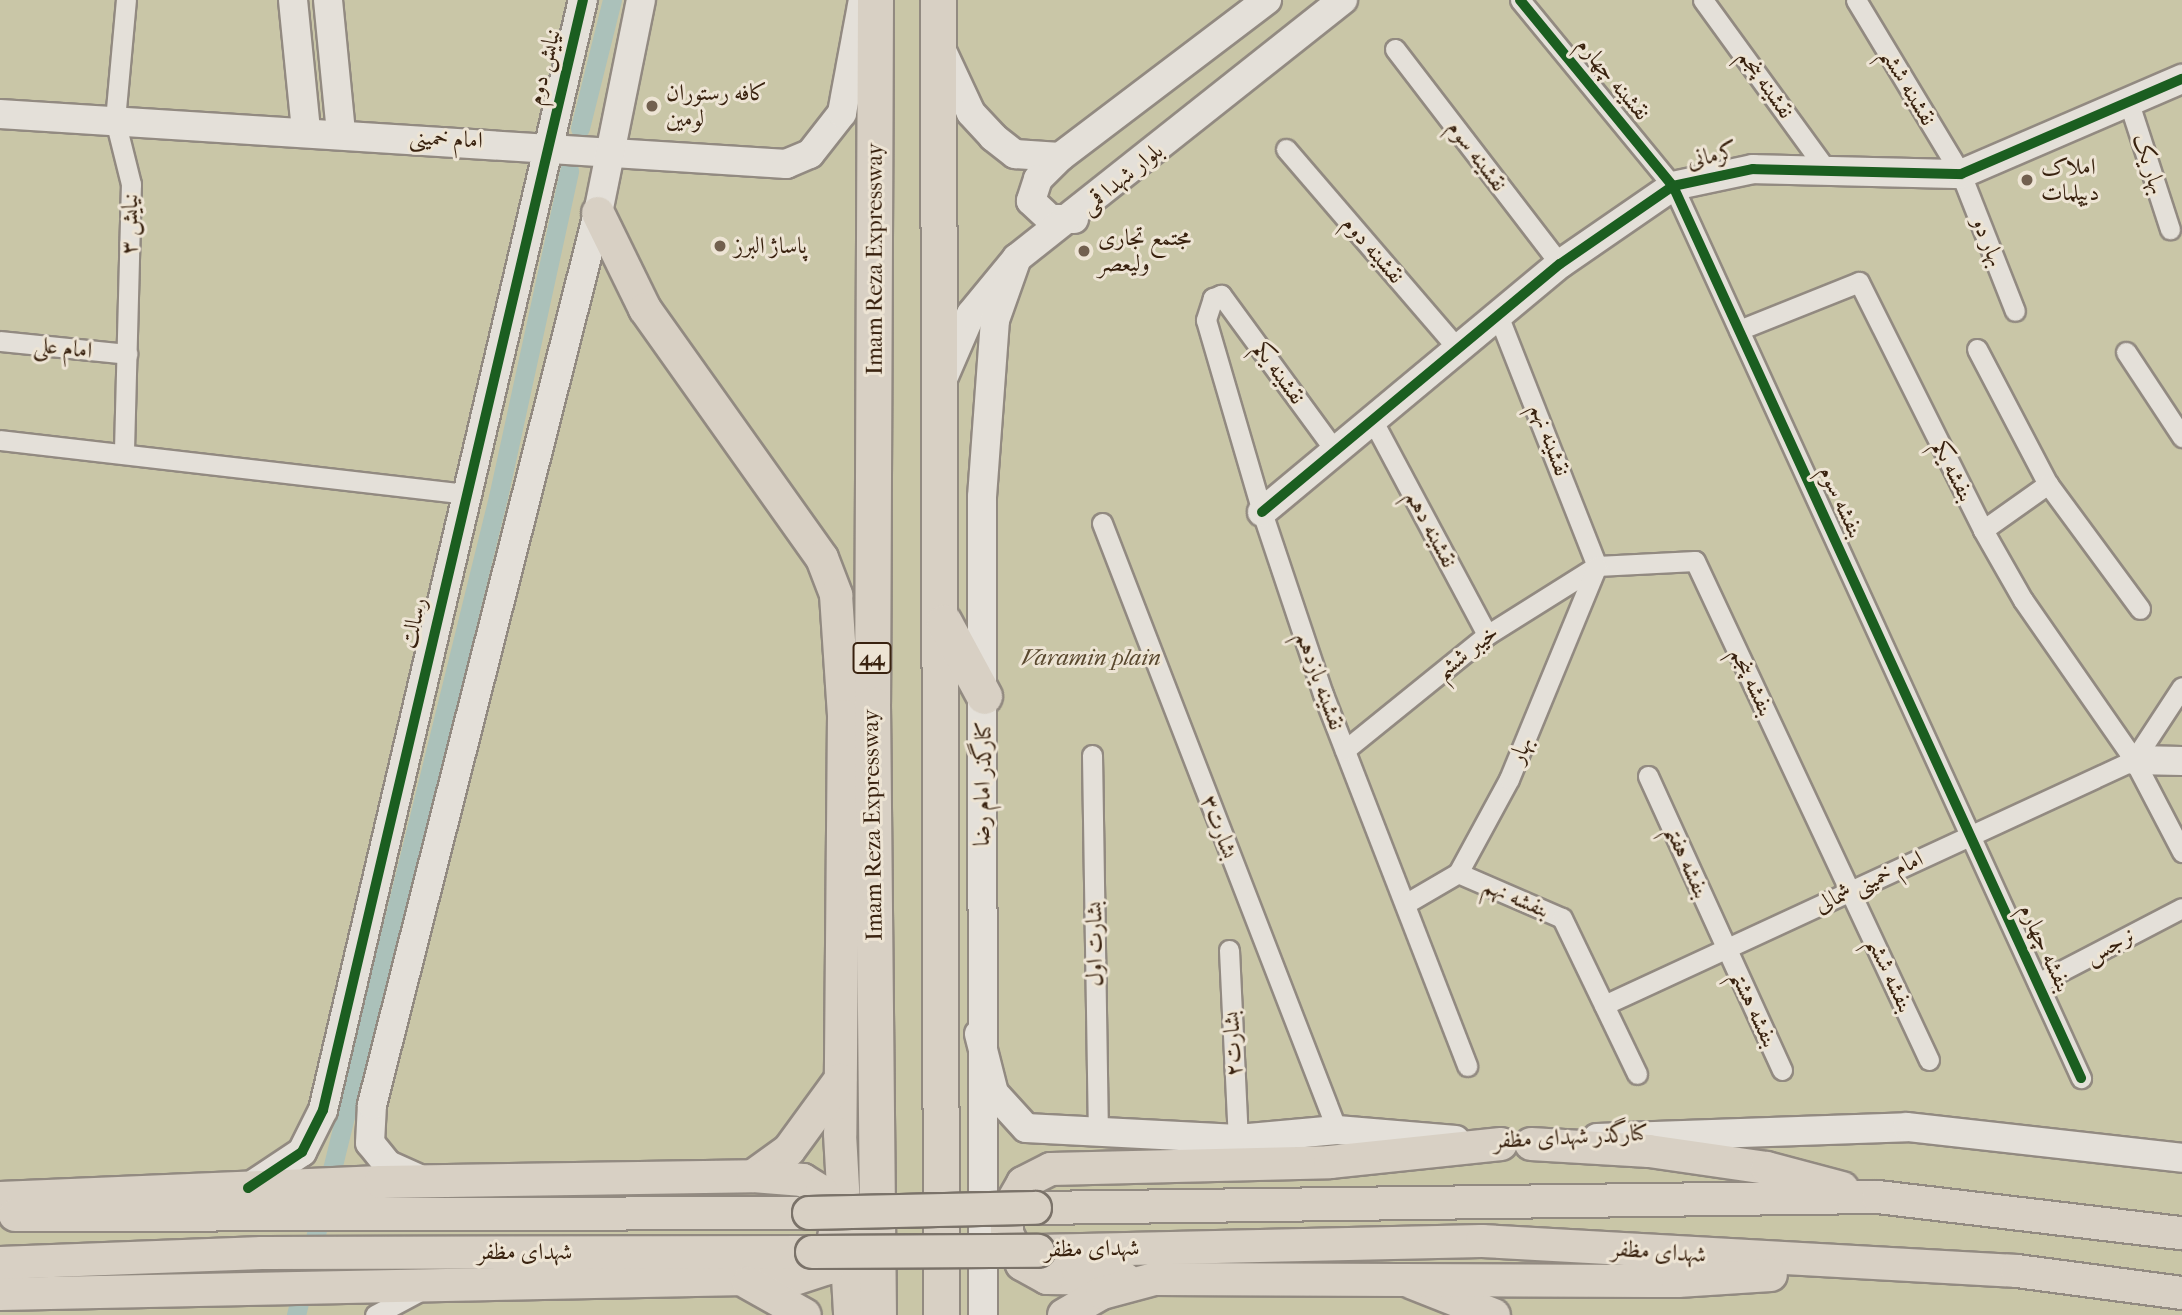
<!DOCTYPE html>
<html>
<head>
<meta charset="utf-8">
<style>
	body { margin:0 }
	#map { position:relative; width:2182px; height:1315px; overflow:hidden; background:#dbd3c6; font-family:"IM FELL French Canon",Amiri,serif }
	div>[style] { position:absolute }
	.green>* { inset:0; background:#c9c6a7 }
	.canal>* { height:19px; margin:-9.5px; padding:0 9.5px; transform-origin:9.5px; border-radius:9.5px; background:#abc1ba }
	.roads { filter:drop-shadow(2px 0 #928a81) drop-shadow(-2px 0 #928a81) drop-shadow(0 2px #928a81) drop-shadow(0 -2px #928a81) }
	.street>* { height:19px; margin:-9.5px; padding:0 9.5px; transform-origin:9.5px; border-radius:9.5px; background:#e4e0d9 }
	.secondary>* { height:28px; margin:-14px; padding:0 14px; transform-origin:14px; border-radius:14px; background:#e4e0d9 }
	.primary>* { height:32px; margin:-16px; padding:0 16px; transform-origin:16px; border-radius:16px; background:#d8d0c4 }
	.highway>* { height:35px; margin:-17.5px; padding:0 17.5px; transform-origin:17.5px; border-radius:17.5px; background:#d8d0c4 }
	.bridges { filter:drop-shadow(2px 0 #7a7269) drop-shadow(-2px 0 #7a7269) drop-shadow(0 2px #7a7269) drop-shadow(0 -2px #7a7269) }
	.primary-bridge>* { height:32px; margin:-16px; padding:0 16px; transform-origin:16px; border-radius:16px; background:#d8d0c4 }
	.cycleway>* { height:10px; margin:-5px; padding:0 5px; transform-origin:5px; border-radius:5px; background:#1b5e20 }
	.dots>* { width:19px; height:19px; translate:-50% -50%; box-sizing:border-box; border:4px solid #ede4d4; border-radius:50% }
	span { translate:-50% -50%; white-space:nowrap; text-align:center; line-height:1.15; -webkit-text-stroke:6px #ede4d4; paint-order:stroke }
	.shield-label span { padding:2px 5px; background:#ede4d4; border:2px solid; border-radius:5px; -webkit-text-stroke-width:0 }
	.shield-label { font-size:21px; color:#39220f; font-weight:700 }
	.street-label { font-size:23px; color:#39220f }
	.poi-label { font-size:23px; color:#39220f }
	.left { translate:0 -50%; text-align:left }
	.park-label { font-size:23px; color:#59482e; font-style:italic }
</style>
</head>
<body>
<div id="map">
	<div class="green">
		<div style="clip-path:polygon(0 0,2182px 0,2182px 1315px,0 1315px)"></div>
	</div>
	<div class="canal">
		<div style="left:580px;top:128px;width:132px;rotate:-76deg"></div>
		<div style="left:296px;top:1315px;width:843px;rotate:-76.13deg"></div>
		<div style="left:498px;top:497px;width:334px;rotate:-77.7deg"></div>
	</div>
	<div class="roads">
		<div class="street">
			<div style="left:1520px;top:0;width:241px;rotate:50.6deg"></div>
			<div style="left:1673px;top:186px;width:981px;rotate:65.42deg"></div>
			<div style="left:1703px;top:0;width:209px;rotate:54deg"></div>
			<div style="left:1856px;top:0;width:203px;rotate:58.9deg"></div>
			<div style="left:1961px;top:174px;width:147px;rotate:68.5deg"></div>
			<div style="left:1395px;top:49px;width:271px;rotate:52.5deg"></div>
			<div style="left:2128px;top:100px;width:136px;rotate:72deg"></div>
			<div style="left:1286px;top:149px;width:265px;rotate:49.3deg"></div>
			<div style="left:1498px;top:315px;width:270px;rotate:68.5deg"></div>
			<div style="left:1739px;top:330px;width:129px;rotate:-21.8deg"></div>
			<div style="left:1859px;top:282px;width:277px;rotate:63.4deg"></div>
			<div style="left:1983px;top:530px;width:81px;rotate:60.3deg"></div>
			<div style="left:2023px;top:600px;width:195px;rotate:55.2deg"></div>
			<div style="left:2134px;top:760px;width:104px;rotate:62.4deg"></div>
			<div style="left:0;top:341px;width:128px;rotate:5.8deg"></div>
			<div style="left:1977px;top:349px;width:153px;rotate:62.3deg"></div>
			<div style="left:2048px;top:484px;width:155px;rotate:53.6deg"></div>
			<div style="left:2126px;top:352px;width:102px;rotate:56.6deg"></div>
			<div style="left:1374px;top:423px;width:240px;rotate:61.9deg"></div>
			<div style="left:0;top:440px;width:468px;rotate:6.6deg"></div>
			<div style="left:124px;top:450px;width:266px;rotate:-88.5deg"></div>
			<div style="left:131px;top:184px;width:66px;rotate:-104deg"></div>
			<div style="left:115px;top:120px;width:121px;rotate:-84.8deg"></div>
			<div style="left:1336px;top:452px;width:195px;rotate:-126.2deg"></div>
			<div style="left:1221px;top:295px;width:9px;rotate:159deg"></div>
			<div style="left:1213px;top:298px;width:23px;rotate:108deg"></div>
			<div style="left:1206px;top:320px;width:200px;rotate:73.7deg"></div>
			<div style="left:1262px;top:512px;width:192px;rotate:71.5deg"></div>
			<div style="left:1323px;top:694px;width:399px;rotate:68.8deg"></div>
			<div style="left:1102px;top:523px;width:651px;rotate:68.84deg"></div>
			<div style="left:1983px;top:530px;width:80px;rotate:-35.3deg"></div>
			<div style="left:1345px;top:750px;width:183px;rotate:-39deg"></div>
			<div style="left:1487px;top:635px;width:130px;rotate:-32.1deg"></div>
			<div style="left:1597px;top:566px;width:98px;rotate:-2.9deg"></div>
			<div style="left:1695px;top:561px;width:551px;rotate:64.88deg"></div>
			<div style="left:1092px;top:755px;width:378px;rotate:89.1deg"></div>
			<div style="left:2134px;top:760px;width:87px;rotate:-56.7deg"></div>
			<div style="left:1648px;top:776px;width:323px;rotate:65.5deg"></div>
			<div style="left:1458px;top:873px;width:113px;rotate:23.4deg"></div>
			<div style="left:1562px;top:918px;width:173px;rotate:64.3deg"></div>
			<div style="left:1405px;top:904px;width:61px;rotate:-30.3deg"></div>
			<div style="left:1458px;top:873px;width:107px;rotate:-61.5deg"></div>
			<div style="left:1509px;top:779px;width:230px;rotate:-67.6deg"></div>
			<div style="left:1229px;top:950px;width:189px;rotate:87.3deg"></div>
			<div style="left:2038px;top:983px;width:162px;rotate:-27.5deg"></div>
			<div style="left:1604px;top:1005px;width:584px;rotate:-24.81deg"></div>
			<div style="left:375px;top:1315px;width:55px;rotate:-28deg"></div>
		</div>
		<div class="secondary">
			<div style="left:293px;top:0;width:132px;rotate:84.3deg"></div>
			<div style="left:328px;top:0;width:134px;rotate:84.4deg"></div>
			<div style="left:942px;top:51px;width:68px;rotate:64.9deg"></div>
			<div style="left:971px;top:113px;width:33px;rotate:47deg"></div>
			<div style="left:993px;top:137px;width:28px;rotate:38deg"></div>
			<div style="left:1015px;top:154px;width:45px;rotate:3.8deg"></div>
			<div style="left:1060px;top:157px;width:260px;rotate:-37.2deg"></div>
			<div style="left:0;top:114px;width:788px;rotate:3.64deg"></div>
			<div style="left:786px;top:164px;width:26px;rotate:-23deg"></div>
			<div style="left:810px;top:154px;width:52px;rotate:-52deg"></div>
			<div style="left:842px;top:113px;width:115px;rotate:-79.5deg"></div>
			<div style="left:1060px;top:157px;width:31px;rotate:135deg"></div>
			<div style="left:1038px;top:179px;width:23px;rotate:108deg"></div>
			<div style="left:1031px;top:201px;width:26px;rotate:43deg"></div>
			<div style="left:1050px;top:219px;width:24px"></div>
			<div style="left:942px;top:381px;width:73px;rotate:-66.6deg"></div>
			<div style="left:971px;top:314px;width:72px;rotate:-50.6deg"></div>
			<div style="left:1017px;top:258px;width:416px;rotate:-38.4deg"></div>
			<div style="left:1262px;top:512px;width:388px;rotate:-39.8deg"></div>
			<div style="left:1560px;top:264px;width:137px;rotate:-34.6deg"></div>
			<div style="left:1673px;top:186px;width:82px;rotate:-12deg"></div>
			<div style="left:1753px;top:169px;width:208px;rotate:1.4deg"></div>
			<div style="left:1961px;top:174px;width:241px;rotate:-23.3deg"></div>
			<div style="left:2134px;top:760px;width:48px;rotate:1.2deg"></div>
			<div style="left:979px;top:1034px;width:61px;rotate:75.7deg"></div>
			<div style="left:994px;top:1093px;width:47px;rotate:47.6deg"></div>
			<div style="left:1026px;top:1128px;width:212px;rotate:3deg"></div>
			<div style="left:1238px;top:1139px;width:99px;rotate:-5.2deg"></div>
			<div style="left:1337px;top:1130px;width:119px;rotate:4.8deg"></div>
			<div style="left:1597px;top:1138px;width:310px;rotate:-2deg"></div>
			<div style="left:1907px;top:1127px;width:277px;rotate:6.4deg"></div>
			<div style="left:424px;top:1181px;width:39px;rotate:-156deg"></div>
			<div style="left:388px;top:1165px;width:28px;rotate:-129deg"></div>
			<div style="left:370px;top:1143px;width:38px;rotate:-87deg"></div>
			<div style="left:372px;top:1105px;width:920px;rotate:-75.78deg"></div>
			<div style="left:598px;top:213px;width:217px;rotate:-78.6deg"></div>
			<div style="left:248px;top:1188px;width:65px;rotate:-33.7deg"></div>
			<div style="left:302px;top:1152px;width:47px;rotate:-63.4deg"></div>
			<div style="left:323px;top:1110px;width:1140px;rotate:-76.82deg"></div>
			<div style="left:983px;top:1315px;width:818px;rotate:-90.07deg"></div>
			<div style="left:982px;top:497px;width:177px;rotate:-85.8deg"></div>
			<div style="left:995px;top:320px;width:66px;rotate:-70.5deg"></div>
		</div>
		<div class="primary">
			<div style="left:598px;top:213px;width:107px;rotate:63.9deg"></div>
			<div style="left:645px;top:309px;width:305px;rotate:54.6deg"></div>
			<div style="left:822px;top:558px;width:40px;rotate:69deg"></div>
			<div style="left:836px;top:595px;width:121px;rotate:86.2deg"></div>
			<div style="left:844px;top:716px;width:418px;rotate:90.5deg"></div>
			<div style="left:840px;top:1134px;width:181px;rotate:86.8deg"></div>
			<div style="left:1531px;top:1144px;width:118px;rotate:3.4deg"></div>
			<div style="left:1649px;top:1151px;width:119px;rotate:8.2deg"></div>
			<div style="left:1767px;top:1168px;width:78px;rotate:14.9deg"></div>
			<div style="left:753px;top:1176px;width:44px;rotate:-35.8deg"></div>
			<div style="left:789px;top:1150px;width:87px;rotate:-53.9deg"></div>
			<div style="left:0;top:1198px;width:381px;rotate:-2.4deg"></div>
			<div style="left:381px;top:1182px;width:372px;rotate:-0.9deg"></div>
			<div style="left:753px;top:1176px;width:50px;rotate:4.6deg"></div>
			<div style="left:803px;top:1180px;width:22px;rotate:32deg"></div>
			<div style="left:822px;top:1192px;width:34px;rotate:63deg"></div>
			<div style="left:837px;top:1222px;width:47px;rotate:101.1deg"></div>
			<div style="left:828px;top:1268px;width:33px;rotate:162deg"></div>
			<div style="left:797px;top:1278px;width:797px;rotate:178.85deg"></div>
			<div style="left:1035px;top:1208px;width:843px;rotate:-0.75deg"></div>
			<div style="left:1878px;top:1197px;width:306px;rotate:6.8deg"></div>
			<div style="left:15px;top:1215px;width:794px;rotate:-0.14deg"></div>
			<div style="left:1038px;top:1251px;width:444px;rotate:-1.3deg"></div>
			<div style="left:1482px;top:1241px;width:536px;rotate:3.21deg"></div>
			<div style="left:2017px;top:1271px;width:166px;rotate:7.6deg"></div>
			<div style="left:0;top:1263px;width:262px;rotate:-2.2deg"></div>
			<div style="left:262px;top:1253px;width:550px;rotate:-0.1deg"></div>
			<div style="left:1125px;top:1279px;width:78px;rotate:-179.3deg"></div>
			<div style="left:1047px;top:1278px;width:29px;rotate:-151deg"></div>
			<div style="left:1022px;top:1264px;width:34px;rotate:-116deg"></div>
			<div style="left:1007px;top:1233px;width:22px;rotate:-90deg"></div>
			<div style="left:1007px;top:1211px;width:32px;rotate:-60deg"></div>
			<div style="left:1023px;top:1183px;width:31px;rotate:-27deg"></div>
			<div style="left:1051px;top:1169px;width:279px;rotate:-1.4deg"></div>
			<div style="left:1330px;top:1162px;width:172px;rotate:-6deg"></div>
			<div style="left:748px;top:1283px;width:65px;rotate:29.3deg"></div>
			<div style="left:1413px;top:1283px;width:87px;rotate:21.6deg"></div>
			<div style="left:1064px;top:1315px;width:44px;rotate:-30.1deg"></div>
			<div style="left:1102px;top:1293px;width:54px;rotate:-15.1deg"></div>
			<div style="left:1154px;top:1279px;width:524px;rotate:0.22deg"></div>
			<div style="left:1678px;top:1281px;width:93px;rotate:-3.7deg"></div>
		</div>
		<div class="highway">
			<div style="left:875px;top:0;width:704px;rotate:90.24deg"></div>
			<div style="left:872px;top:704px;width:611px;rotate:89.44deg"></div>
			<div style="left:938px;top:0;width:1315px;rotate:89.87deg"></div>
			<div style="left:944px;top:622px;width:84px;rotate:61.6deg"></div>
		</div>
	</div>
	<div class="bridges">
		<div class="primary-bridge">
			<div style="left:809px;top:1213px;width:226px;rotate:-1.3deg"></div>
			<div style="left:812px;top:1252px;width:226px;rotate:-0.3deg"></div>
		</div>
	</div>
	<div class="cycleway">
		<div style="left:1520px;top:0;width:241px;rotate:50.6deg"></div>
		<div style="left:1673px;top:186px;width:981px;rotate:65.42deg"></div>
		<div style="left:1262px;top:512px;width:388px;rotate:-39.8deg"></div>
		<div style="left:1560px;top:264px;width:137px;rotate:-34.6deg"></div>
		<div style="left:1673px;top:186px;width:82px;rotate:-12deg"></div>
		<div style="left:1753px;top:169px;width:208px;rotate:1.4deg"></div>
		<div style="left:1961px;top:174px;width:241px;rotate:-23.3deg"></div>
		<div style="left:248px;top:1188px;width:65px;rotate:-33.7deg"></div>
		<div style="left:302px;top:1152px;width:47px;rotate:-63.4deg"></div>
		<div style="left:323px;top:1110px;width:1140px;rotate:-76.82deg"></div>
	</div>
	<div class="dots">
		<div style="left:652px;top:106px;background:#72604f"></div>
		<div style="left:2027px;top:180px;background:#72604f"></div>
		<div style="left:720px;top:246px;background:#72604f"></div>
		<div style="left:1084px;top:251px;background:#72604f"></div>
	</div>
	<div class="shield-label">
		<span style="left:872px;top:658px">44</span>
	</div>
	<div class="street-label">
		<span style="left:544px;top:67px;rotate:-76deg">نیایش دوم</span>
		<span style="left:1613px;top:79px;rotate:50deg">نقشینه چهارم</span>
		<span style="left:1766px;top:84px;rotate:55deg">نقشینه پنجم</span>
		<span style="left:1908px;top:87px;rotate:59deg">نقشینه ششم</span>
		<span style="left:446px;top:139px;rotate:3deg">امام خمینی</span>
		<span style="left:1477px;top:156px;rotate:53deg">نقشینه سوم</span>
		<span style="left:1712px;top:156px;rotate:-12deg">کرمانی</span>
		<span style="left:2149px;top:164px;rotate:72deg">بهار یک</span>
		<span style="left:1122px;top:179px;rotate:-39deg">بلوار شهدا قمی</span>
		<span style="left:130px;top:224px;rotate:-89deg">نیایش ۳</span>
		<span style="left:1988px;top:242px;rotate:68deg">بهار دو</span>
		<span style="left:1373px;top:250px;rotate:49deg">نقشینه دوم</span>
		<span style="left:875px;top:259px;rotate:-90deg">Imam Reza Expressway</span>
		<span style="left:63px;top:348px;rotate:6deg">امام علی</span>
		<span style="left:1279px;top:373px;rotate:54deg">نقشینه یکم</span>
		<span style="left:1550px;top:440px;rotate:70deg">نقشینه نهم</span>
		<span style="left:1953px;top:471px;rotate:63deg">بنفشه یکم</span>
		<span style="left:1841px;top:502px;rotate:65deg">بنفشه سوم</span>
		<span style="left:1431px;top:529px;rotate:62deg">نقشینه دهم</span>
		<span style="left:414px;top:623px;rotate:-77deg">رسالت</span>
		<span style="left:1467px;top:652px;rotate:-38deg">خیبر ششم</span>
		<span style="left:1320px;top:681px;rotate:70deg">نقشینه یازدهم</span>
		<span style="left:1752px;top:682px;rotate:65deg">بنفشه پنجم</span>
		<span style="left:1521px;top:750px;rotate:-67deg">بهار</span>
		<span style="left:983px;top:784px;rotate:-89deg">کنارگذر امام رضا</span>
		<span style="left:873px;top:825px;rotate:-91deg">Imam Reza Expressway</span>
		<span style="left:1219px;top:827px;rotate:69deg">بشارت۳</span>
		<span style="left:1687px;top:862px;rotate:66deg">بنفشه هفتم</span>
		<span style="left:1869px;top:882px;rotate:-25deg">امام خمینی شمالی</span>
		<span style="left:1516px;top:898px;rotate:23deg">بنفشه نهم</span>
		<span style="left:1095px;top:944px;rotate:-91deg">بشارت اول</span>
		<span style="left:2110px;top:946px;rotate:-28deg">نرجس</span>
		<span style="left:2045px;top:948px;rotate:65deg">بنفشه چهارم</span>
		<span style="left:1890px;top:975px;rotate:65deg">بنفشه ششم</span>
		<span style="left:1754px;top:1009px;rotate:65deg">بنفشه هشتم</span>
		<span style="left:1233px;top:1044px;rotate:-93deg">بشارت۲</span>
		<span style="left:1571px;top:1137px;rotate:-3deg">کنارگذر شهدای مظفر</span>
		<span style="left:1092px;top:1249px;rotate:-1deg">شهدای مظفر</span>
		<span style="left:525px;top:1252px">شهدای مظفر</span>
		<span style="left:1659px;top:1252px;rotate:4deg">شهدای مظفر</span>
	</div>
	<div class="poi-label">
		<span class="left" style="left:666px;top:106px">کافه رستوران<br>لومین</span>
		<span class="left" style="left:2041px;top:180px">املاک<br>دیپلمات</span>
		<span class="left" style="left:1098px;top:251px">مجتمع تجاری<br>ولیعصر</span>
		<span class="left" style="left:734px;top:246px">پاساژ البرز</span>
	</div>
	<div class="park-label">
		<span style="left:1091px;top:658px">Varamin plain</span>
	</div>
</div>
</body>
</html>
